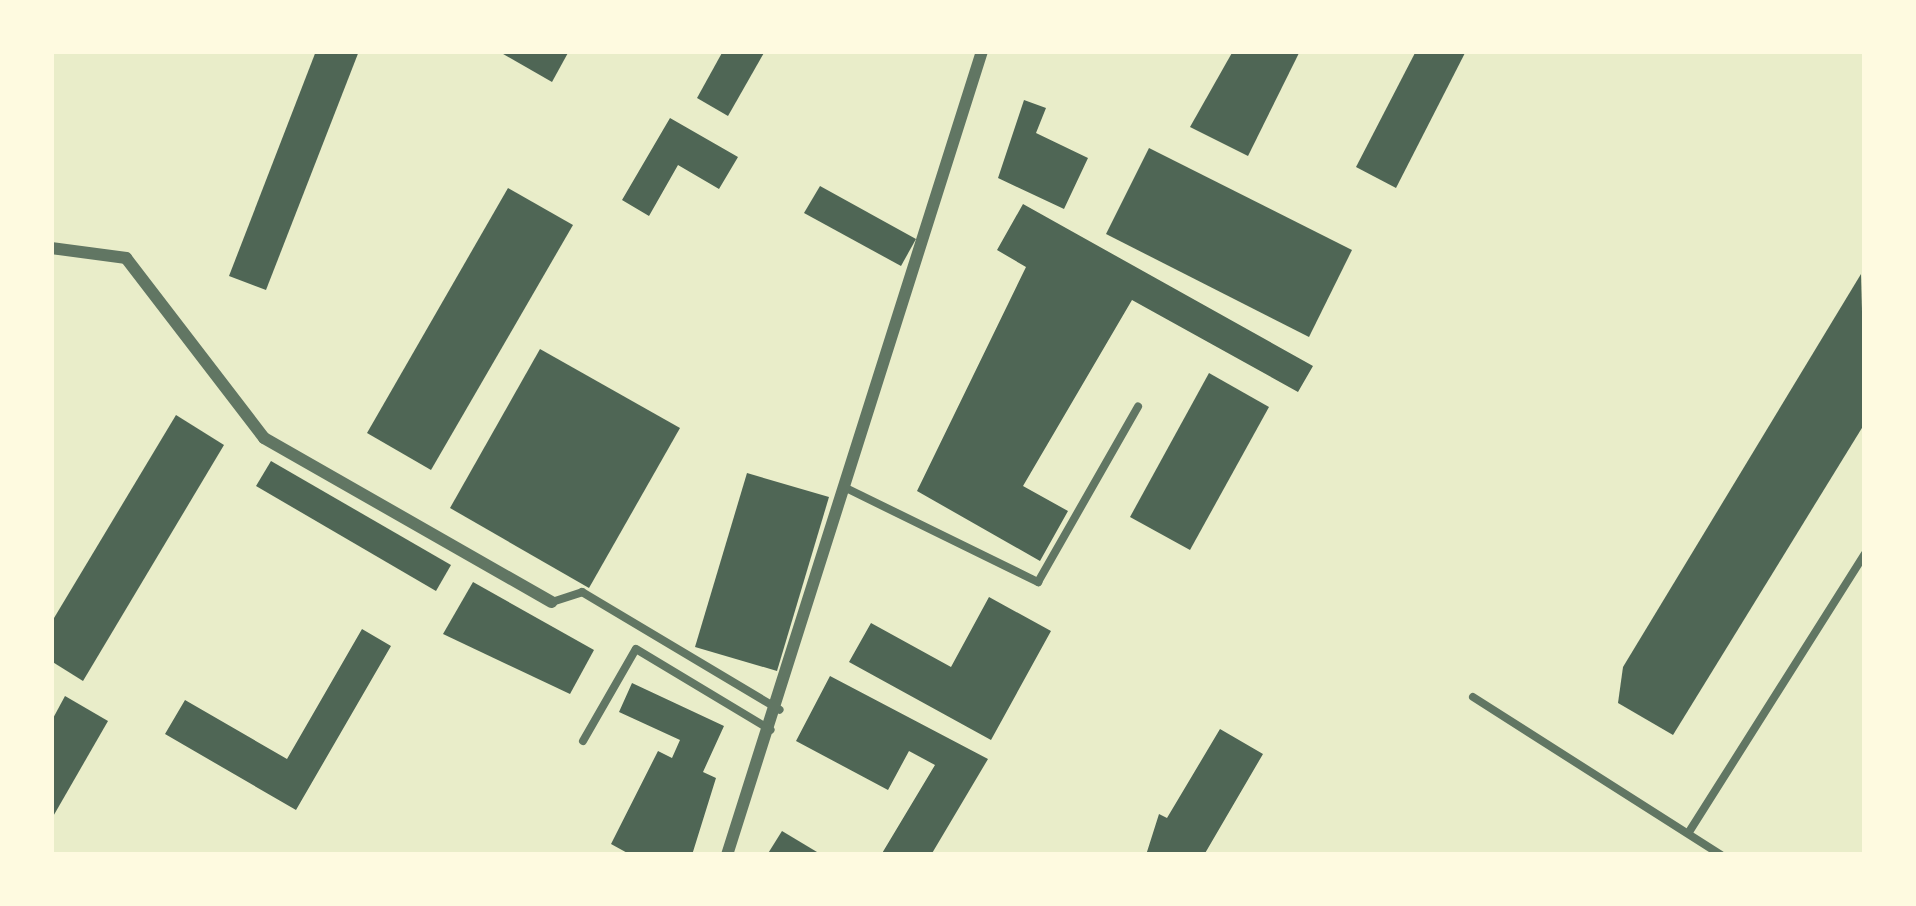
<!DOCTYPE html>
<html>
<head>
<meta charset="utf-8">
<style>
	body { margin:0 }
	#map { position:relative; width:1916px; height:906px; overflow:hidden; background:#e9edc9; font-family:Inter,sans-serif }
	div>[style] { position:absolute }
	.building>* { inset:0; background:#4f6655 }
	.service>* { height:8px; margin:-4px; padding:0 4px; transform-origin:4px; border-radius:4px; background:#617663 }
	.minor>* { height:12px; margin:-6px; padding:0 6px; transform-origin:6px; border-radius:6px; background:#617663 }
	span { translate:-50% -50%; white-space:nowrap; text-align:center; line-height:1.15; -webkit-text-stroke:9px #fefae0; paint-order:stroke }
	.frame { position:absolute; inset:0; border:54px solid #fefae0; pointer-events:none }
</style>
</head>
<body>
<div id="map">
	<div class="building">
		<div style="clip-path:polygon(316px 51px,359px 51px,266px 290px,229px 276px)"></div>
		<div style="clip-path:polygon(498px 51px,569px 51px,552px 82px)"></div>
		<div style="clip-path:polygon(723px 51px,765px 51px,728px 116px,697px 98px)"></div>
		<div style="clip-path:polygon(1233px 51px,1300px 51px,1248px 156px,1190px 127px)"></div>
		<div style="clip-path:polygon(1416px 51px,1466px 51px,1396px 188px,1356px 167px)"></div>
		<div style="clip-path:polygon(1024px 100px,1046px 108px,1036px 133px,1088px 158px,1064px 209px,998px 178px)"></div>
		<div style="clip-path:polygon(670px 118px,738px 157px,719px 189px,678px 165px,649px 216px,622px 200px)"></div>
		<div style="clip-path:polygon(1149px 148px,1352px 250px,1309px 337px,1106px 234px)"></div>
		<div style="clip-path:polygon(820px 186px,916px 239px,901px 266px,804px 213px)"></div>
		<div style="clip-path:polygon(508px 188px,573px 225px,431px 470px,367px 433px)"></div>
		<div style="clip-path:polygon(1023px 204px,1313px 366px,1298px 392px,1132px 300px,1023px 486px,1068px 511px,1040px 561px,917px 491px,1026px 267px,997px 250px)"></div>
		<div style="clip-path:polygon(1861px 274px,1865px 423px,1673px 735px,1618px 703px,1623px 667px)"></div>
		<div style="clip-path:polygon(540px 349px,680px 428px,589px 588px,450px 508px)"></div>
		<div style="clip-path:polygon(1209px 373px,1269px 407px,1190px 550px,1130px 517px)"></div>
		<div style="clip-path:polygon(176px 415px,224px 445px,83px 681px,51px 661px,51px 623px)"></div>
		<div style="clip-path:polygon(271px 461px,451px 565px,436px 591px,256px 486px)"></div>
		<div style="clip-path:polygon(747px 473px,829px 497px,777px 671px,695px 647px)"></div>
		<div style="clip-path:polygon(473px 582px,594px 650px,570px 694px,443px 634px)"></div>
		<div style="clip-path:polygon(989px 597px,1051px 631px,991px 740px,849px 662px,871px 623px,951px 667px)"></div>
		<div style="clip-path:polygon(362px 629px,391px 646px,296px 810px,165px 734px,185px 700px,287px 759px)"></div>
		<div style="clip-path:polygon(830px 676px,988px 759px,931px 855px,881px 855px,935px 765px,909px 751px,888px 790px,796px 741px)"></div>
		<div style="clip-path:polygon(632px 683px,724px 726px,703px 772px,716px 778px,692px 855px,631px 855px,611px 844px,658px 751px,672px 758px,680px 740px,619px 712px)"></div>
		<div style="clip-path:polygon(65px 696px,108px 721px,51px 820px,51px 722px)"></div>
		<div style="clip-path:polygon(1220px 729px,1263px 754px,1204px 855px,1146px 855px,1159px 814px,1167px 818px)"></div>
		<div style="clip-path:polygon(782px 831px,822px 855px,767px 855px)"></div>
	</div>
	<div class="service">
		<div style="left:848px;top:489px;width:212px;rotate:26.1deg"></div>
		<div style="left:1038px;top:582px;width:202px;rotate:-60.3deg"></div>
		<div style="left:552px;top:602px;width:32px;rotate:-18deg"></div>
		<div style="left:582px;top:592px;width:230px;rotate:30.8deg"></div>
		<div style="left:1473px;top:697px;width:294px;rotate:32.5deg"></div>
		<div style="left:583px;top:741px;width:106px;rotate:-60.1deg"></div>
		<div style="left:636px;top:649px;width:157px;rotate:31deg"></div>
		<div style="left:1689px;top:832px;width:329px;rotate:-57.7deg"></div>
	</div>
	<div class="minor">
		<div style="left:51px;top:248px;width:76px;rotate:7.6deg"></div>
		<div style="left:126px;top:258px;width:227px;rotate:52.5deg"></div>
		<div style="left:264px;top:438px;width:331px;rotate:29.7deg"></div>
		<div style="left:727px;top:855px;width:843px;rotate:-72.4deg"></div>
	</div>
	<div class="frame"></div>
</div>
</body>
</html>
